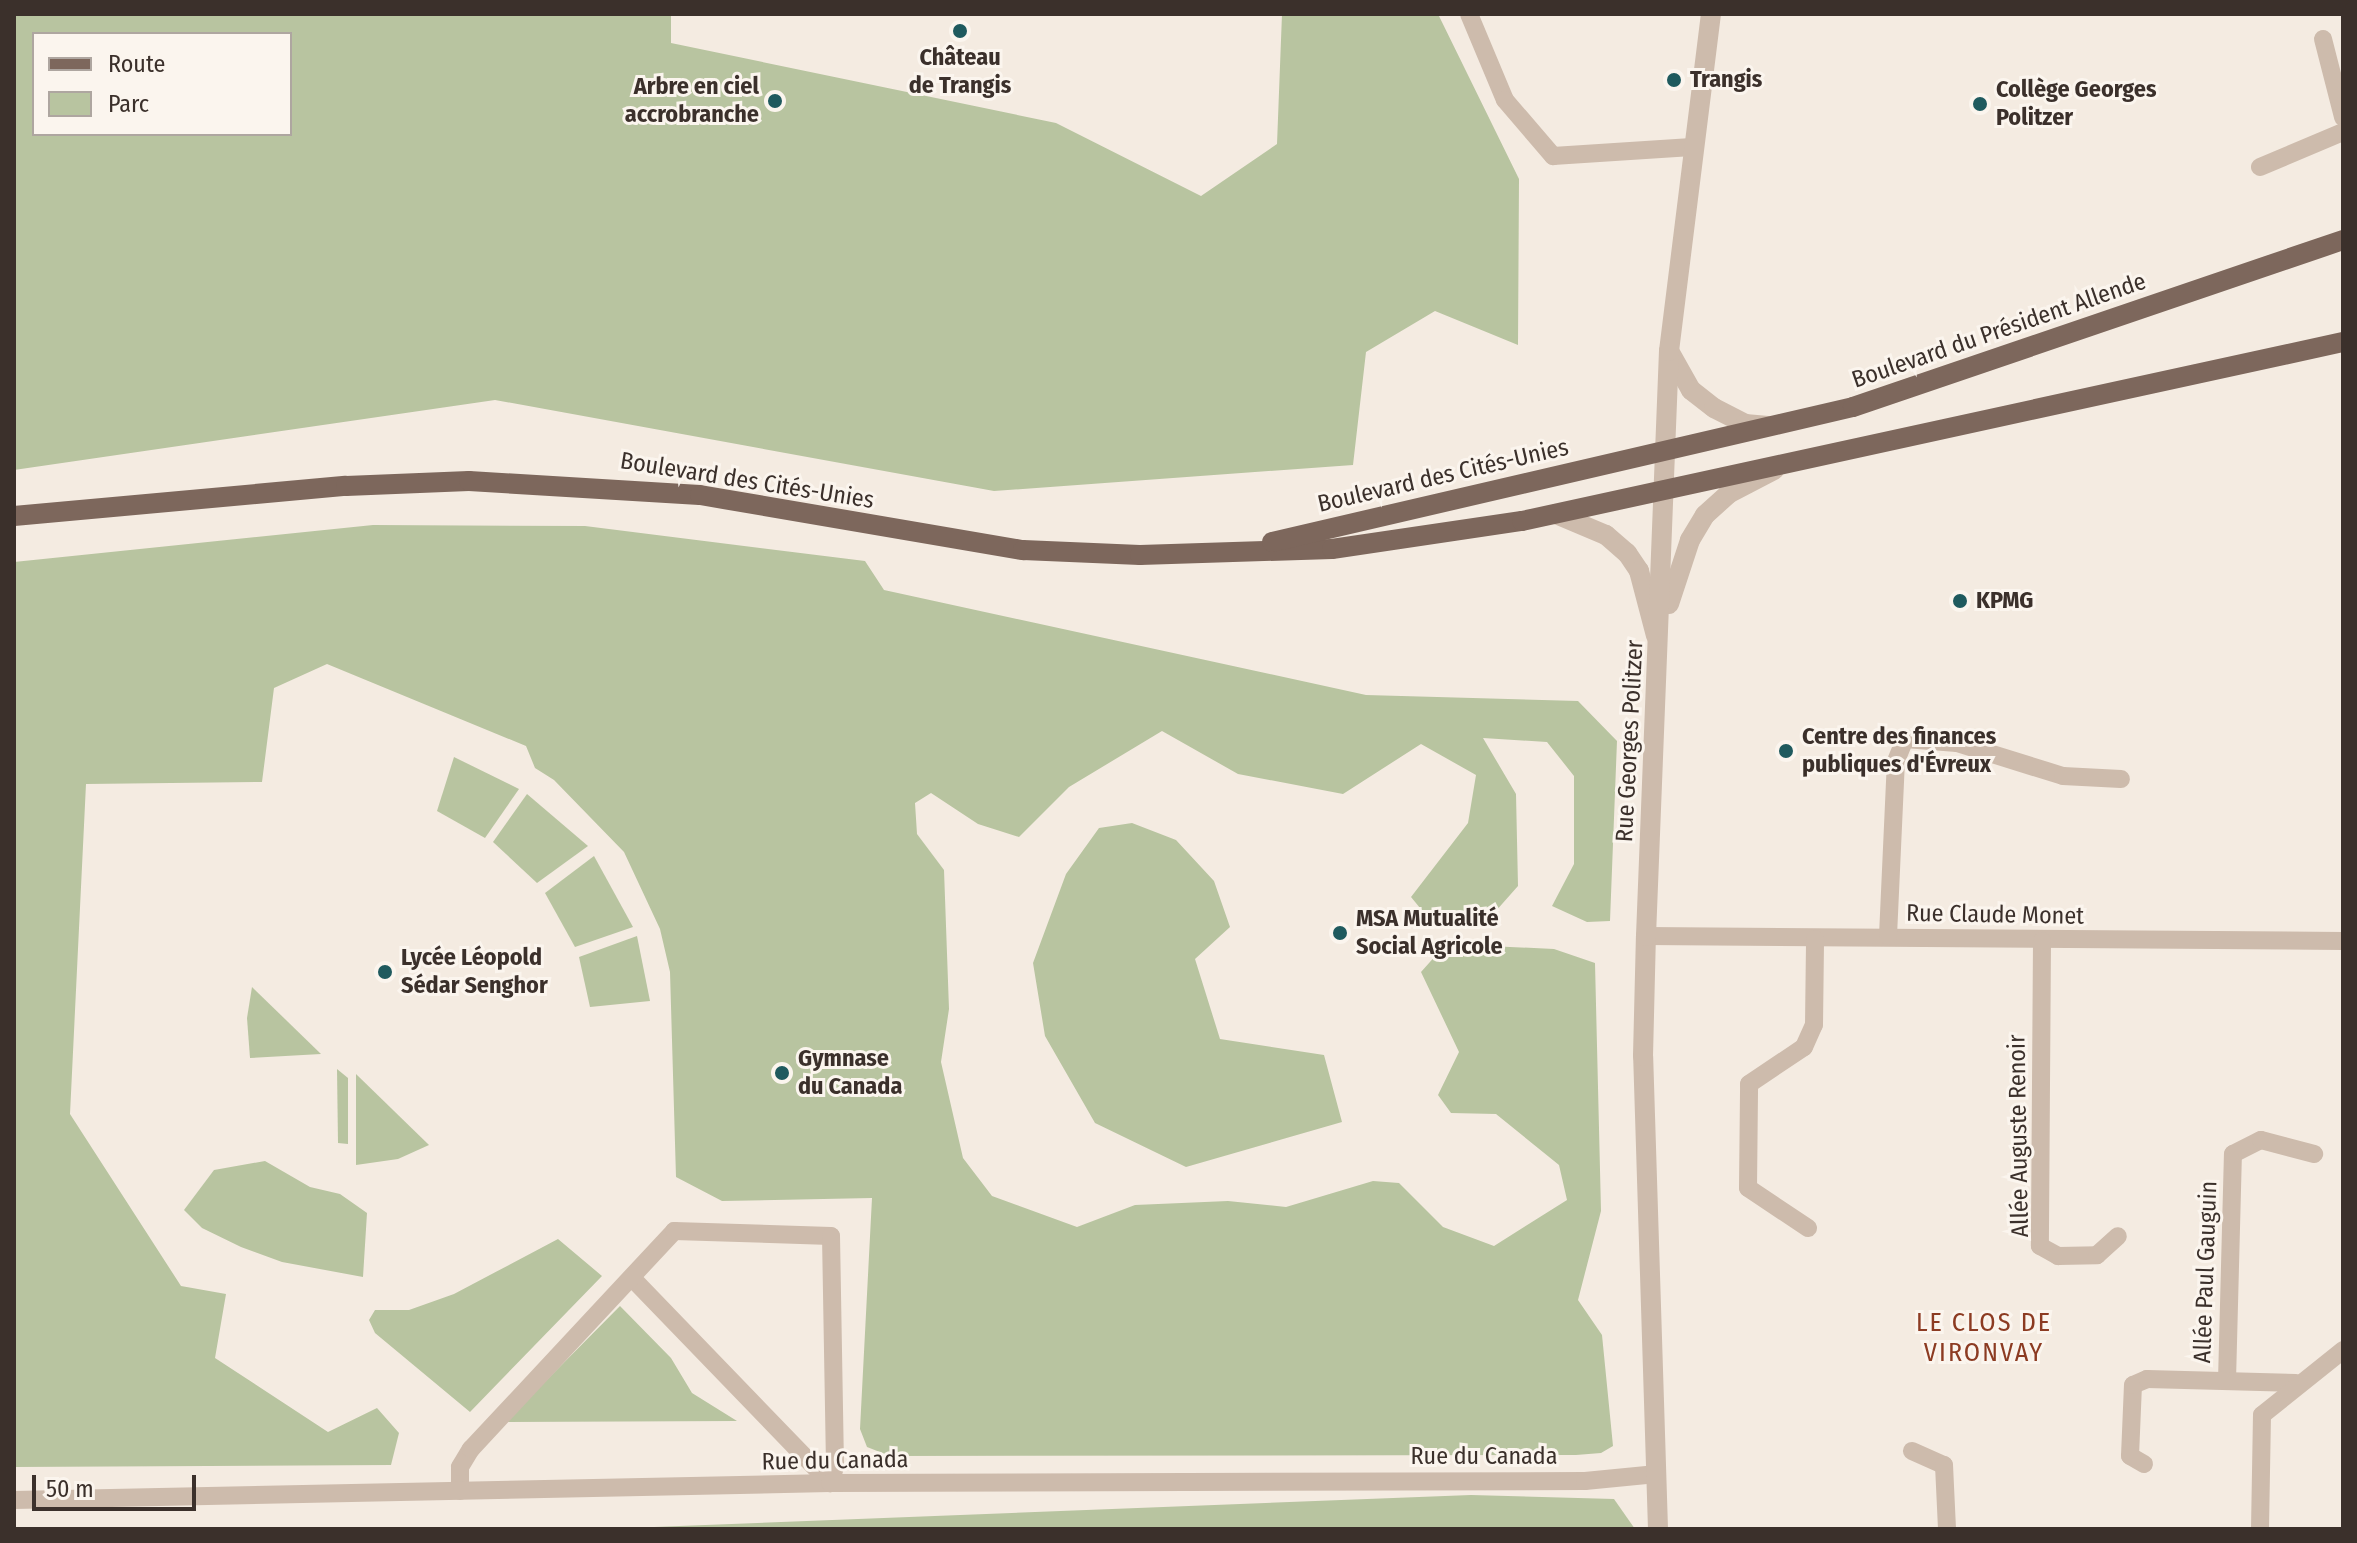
<!DOCTYPE html>
<html>
<head>
<meta charset="utf-8">
<style>
	body { margin:0 }
	#map { position:relative; width:2357px; height:1543px; overflow:hidden; background:#f4ebe1; font-family:"Fira Sans Condensed",sans-serif }
	div>[style] { position:absolute }
	.green>* { inset:0; background:#b8c4a0 }
	.minor>* { height:18px; margin:-9px; padding:0 9px; transform-origin:9px; border-radius:9px; background:#cdbbac }
	.tertiary>* { height:20px; margin:-10px; padding:0 10px; transform-origin:10px; border-radius:10px; background:#cdbbac }
	.primary>* { height:20px; margin:-10px; padding:0 10px; transform-origin:10px; border-radius:10px; background:#7d675c }
	.dots>* { width:22px; height:22px; translate:-50% -50%; box-sizing:border-box; border:4px solid #fbf5ee; border-radius:50% }
	span { translate:-50% -50%; white-space:nowrap; text-align:center; line-height:1.15; -webkit-text-stroke:6px #fbf5ee; paint-order:stroke }
	.poi-label { font-size:24px; color:#3b302b; font-weight:700 }
	.left { translate:0 -50%; text-align:left }
	.right { translate:-100% -50%; text-align:right }
	.street-label { font-size:24px; color:#3b302b }
	.neighbourhood-label { font-size:26px; color:#8c3b22; letter-spacing:2px }
	.frame { position:absolute; inset:0; border:16px solid #3b302b; pointer-events:none }
	.legend { position:absolute; left:32px; top:32px; width:260px; height:104px; box-sizing:border-box; background:#fbf5ee; border:2px solid #aea6a0; margin:0; padding:10px 14px; list-style:none; font-size:24px; color:#3b302b }
	.legend li { display:flex; align-items:center; gap:16px; height:40px }
	.legend b { width:40px; border:2px solid #aea6a0 }
	.scale { position:absolute; left:32px; top:1475px; width:164px; height:36px; box-sizing:border-box; border:4px solid #3b302b; border-top:0; padding-left:10px; font-size:24px; line-height:28px; white-space:nowrap; color:#3b302b; -webkit-text-stroke:6px #fbf5ee; paint-order:stroke }
</style>
</head>
<body>
<div id="map">
	<div class="green">
		<div style="clip-path:polygon(evenodd,14px 14px,671px 14px,671px 43px,1056px 123px,1201px 196px,1277px 144px,1282px 14px,1438px 14px,1519px 179px,1518px 345px,1435px 311px,1366px 352px,1353px 465px,994px 491px,495px 400px,14px 470px,14px 14px,34px 34px,290px 34px,290px 134px,34px 134px,34px 34px)"></div>
		<div style="clip-path:polygon(373px 525px,585px 526px,865px 561px,884px 590px,1366px 695px,1578px 701px,1617px 741px,1610px 921px,1587px 922px,1552px 906px,1574px 864px,1574px 776px,1547px 742px,1483px 738px,1516px 794px,1518px 886px,1487px 921px,1429px 919px,1411px 897px,1468px 823px,1476px 775px,1421px 744px,1343px 794px,1238px 774px,1162px 731px,1069px 787px,1019px 837px,978px 824px,931px 793px,915px 803px,917px 834px,944px 870px,949px 1009px,941px 1062px,963px 1158px,992px 1196px,1077px 1227px,1135px 1205px,1228px 1201px,1286px 1207px,1373px 1181px,1399px 1183px,1443px 1227px,1494px 1246px,1567px 1200px,1559px 1165px,1496px 1114px,1451px 1113px,1438px 1095px,1459px 1052px,1421px 972px,1446px 944px,1554px 949px,1595px 963px,1601px 1211px,1578px 1300px,1602px 1335px,1613px 1446px,1601px 1453px,1576px 1455px,890px 1456px,867px 1447px,860px 1429px,872px 1198px,722px 1201px,676px 1177px,670px 972px,660px 929px,624px 852px,554px 780px,535px 768px,526px 746px,327px 664px,274px 688px,262px 782px,86px 784px,70px 1114px,181px 1286px,226px 1294px,215px 1358px,328px 1432px,377px 1408px,399px 1433px,391px 1465px,14px 1467px,14px 562px)"></div>
		<div style="clip-path:polygon(454px 757px,519px 789px,485px 838px,437px 811px)"></div>
		<div style="clip-path:polygon(527px 794px,588px 846px,537px 883px,493px 842px)"></div>
		<div style="clip-path:polygon(1132px 823px,1176px 840px,1214px 881px,1230px 927px,1195px 959px,1220px 1039px,1324px 1055px,1342px 1122px,1186px 1167px,1095px 1123px,1045px 1036px,1033px 963px,1066px 874px,1099px 828px)"></div>
		<div style="clip-path:polygon(594px 856px,633px 927px,575px 947px,545px 893px)"></div>
		<div style="clip-path:polygon(637px 936px,650px 1001px,590px 1007px,579px 957px)"></div>
		<div style="clip-path:polygon(252px 987px,321px 1054px,250px 1058px,247px 1018px)"></div>
		<div style="clip-path:polygon(337px 1069px,348px 1078px,348px 1144px,338px 1143px)"></div>
		<div style="clip-path:polygon(356px 1074px,429px 1145px,398px 1159px,356px 1165px)"></div>
		<div style="clip-path:polygon(265px 1161px,310px 1187px,340px 1194px,367px 1213px,363px 1277px,282px 1262px,241px 1247px,202px 1228px,184px 1210px,214px 1170px)"></div>
		<div style="clip-path:polygon(558px 1239px,602px 1276px,470px 1412px,375px 1333px,369px 1320px,375px 1310px,409px 1310px,454px 1294px)"></div>
		<div style="clip-path:polygon(620px 1306px,671px 1358px,692px 1393px,737px 1421px,505px 1422px)"></div>
		<div style="clip-path:polygon(1471px 1495px,1614px 1499px,1635px 1529px,603px 1529px)"></div>
	</div>
	<div class="minor">
		<div style="left:1469px;top:14px;width:93px;rotate:67.3deg"></div>
		<div style="left:1505px;top:100px;width:74px;rotate:49.4deg"></div>
		<div style="left:1553px;top:156px;width:139px;rotate:-3.7deg"></div>
		<div style="left:2323px;top:39px;width:81px;rotate:75.6deg"></div>
		<div style="left:2260px;top:167px;width:90px;rotate:-22.9deg"></div>
		<div style="left:1646px;top:936px;width:697px;rotate:0.41deg"></div>
		<div style="left:1888px;top:936px;width:175px;rotate:-87.4deg"></div>
		<div style="left:1896px;top:761px;width:24px;rotate:-68deg"></div>
		<div style="left:1905px;top:739px;width:52px;rotate:4.4deg"></div>
		<div style="left:1957px;top:743px;width:111px;rotate:17.3deg"></div>
		<div style="left:2063px;top:776px;width:58px;rotate:3deg"></div>
		<div style="left:2042px;top:941px;width:305px;rotate:90.4deg"></div>
		<div style="left:2040px;top:1246px;width:21px;rotate:29deg"></div>
		<div style="left:2058px;top:1256px;width:39px;rotate:-1deg"></div>
		<div style="left:2097px;top:1255px;width:28px;rotate:-42deg"></div>
		<div style="left:1808px;top:1228px;width:72px;rotate:-146.3deg"></div>
		<div style="left:1748px;top:1188px;width:104px;rotate:-89.4deg"></div>
		<div style="left:1749px;top:1084px;width:66px;rotate:-33.9deg"></div>
		<div style="left:1804px;top:1047px;width:24px;rotate:-66deg"></div>
		<div style="left:1814px;top:1025px;width:86px;rotate:-89.3deg"></div>
		<div style="left:633px;top:1279px;width:284px;rotate:46deg"></div>
		<div style="left:2227px;top:1381px;width:227px;rotate:-88.5deg"></div>
		<div style="left:2233px;top:1154px;width:31px;rotate:-27deg"></div>
		<div style="left:2261px;top:1140px;width:55px;rotate:14.8deg"></div>
		<div style="left:1912px;top:1451px;width:35px;rotate:24deg"></div>
		<div style="left:1944px;top:1465px;width:64px;rotate:87.3deg"></div>
		<div style="left:2144px;top:1464px;width:16px;rotate:-150deg"></div>
		<div style="left:2130px;top:1456px;width:71px;rotate:-87.6deg"></div>
		<div style="left:2133px;top:1385px;width:15px;rotate:-23deg"></div>
		<div style="left:2147px;top:1379px;width:149px;rotate:1.5deg"></div>
		<div style="left:460px;top:1491px;width:24px;rotate:-90deg"></div>
		<div style="left:460px;top:1467px;width:21px;rotate:-59deg"></div>
		<div style="left:471px;top:1449px;width:298px;rotate:-47deg"></div>
		<div style="left:674px;top:1231px;width:157px;rotate:1.8deg"></div>
		<div style="left:831px;top:1236px;width:231px;rotate:89deg"></div>
		<div style="left:835px;top:1467px;width:17px;rotate:107deg"></div>
		<div style="left:14px;top:1500px;width:816px;rotate:-1.19deg"></div>
		<div style="left:830px;top:1483px;width:755px;rotate:-0.15deg"></div>
		<div style="left:1585px;top:1481px;width:72px;rotate:-5.6deg"></div>
		<div style="left:2260px;top:1529px;width:114px;rotate:-89deg"></div>
		<div style="left:2262px;top:1415px;width:104px;rotate:-38.7deg"></div>
	</div>
	<div class="tertiary">
		<div style="left:1669px;top:351px;width:45px;rotate:60.6deg"></div>
		<div style="left:1691px;top:390px;width:29px;rotate:38deg"></div>
		<div style="left:1714px;top:408px;width:35px;rotate:27deg"></div>
		<div style="left:1745px;top:424px;width:23px;rotate:5deg"></div>
		<div style="left:1556px;top:514px;width:54px;rotate:22.8deg"></div>
		<div style="left:1606px;top:535px;width:28px;rotate:41deg"></div>
		<div style="left:1627px;top:553px;width:22px;rotate:56deg"></div>
		<div style="left:1639px;top:571px;width:67px;rotate:75.3deg"></div>
		<div style="left:1669px;top:604px;width:67px;rotate:-71.8deg"></div>
		<div style="left:1690px;top:540px;width:29px;rotate:-59deg"></div>
		<div style="left:1705px;top:515px;width:31px;rotate:-42deg"></div>
		<div style="left:1728px;top:494px;width:52px;rotate:-27.6deg"></div>
		<div style="left:1658px;top:1529px;width:473px;rotate:-91.8deg"></div>
		<div style="left:1643px;top:1056px;width:120px;rotate:-88.6deg"></div>
		<div style="left:1646px;top:936px;width:585px;rotate:-87.75deg"></div>
		<div style="left:1669px;top:351px;width:340px;rotate:-82.9deg"></div>
	</div>
	<div class="primary">
		<div style="left:14px;top:516px;width:333px;rotate:-5.2deg"></div>
		<div style="left:346px;top:486px;width:123px;rotate:-2.3deg"></div>
		<div style="left:469px;top:481px;width:231px;rotate:3.5deg"></div>
		<div style="left:700px;top:495px;width:328px;rotate:9.7deg"></div>
		<div style="left:1023px;top:550px;width:117px;rotate:2.4deg"></div>
		<div style="left:1140px;top:555px;width:192px;rotate:-1.8deg"></div>
		<div style="left:1332px;top:549px;width:192px;rotate:-8.4deg"></div>
		<div style="left:1522px;top:521px;width:840px;rotate:-12.3deg"></div>
		<div style="left:1272px;top:542px;width:596px;rotate:-13.08deg"></div>
		<div style="left:1853px;top:407px;width:518px;rotate:-18.82deg"></div>
	</div>
	<div class="dots">
		<div style="left:960px;top:31px;background:#1f5a5e"></div>
		<div style="left:1674px;top:80px;background:#1f5a5e"></div>
		<div style="left:775px;top:101px;background:#1f5a5e"></div>
		<div style="left:1980px;top:104px;background:#1f5a5e"></div>
		<div style="left:1960px;top:601px;background:#1f5a5e"></div>
		<div style="left:1786px;top:751px;background:#1f5a5e"></div>
		<div style="left:1340px;top:933px;background:#1f5a5e"></div>
		<div style="left:385px;top:972px;background:#1f5a5e"></div>
		<div style="left:782px;top:1073px;background:#1f5a5e"></div>
	</div>
	<div class="poi-label">
		<span style="left:960px;top:72px">Château<br>de Trangis</span>
		<span class="left" style="left:1690px;top:80px">Trangis</span>
		<span class="right" style="left:759px;top:101px">Arbre en ciel<br>accrobranche</span>
		<span class="left" style="left:1996px;top:104px">Collège Georges<br>Politzer</span>
		<span class="left" style="left:1976px;top:601px">KPMG</span>
		<span class="left" style="left:1802px;top:751px">Centre des finances<br>publiques d'Évreux</span>
		<span class="left" style="left:1356px;top:933px">MSA Mutualité<br>Social Agricole</span>
		<span class="left" style="left:401px;top:972px">Lycée Léopold<br>Sédar Senghor</span>
		<span class="left" style="left:798px;top:1073px">Gymnase<br>du Canada</span>
	</div>
	<div class="street-label">
		<span style="left:1999px;top:331px;rotate:-19deg">Boulevard du Président Allende</span>
		<span style="left:1443px;top:476px;rotate:-13deg">Boulevard des Cités-Unies</span>
		<span style="left:747px;top:481px;rotate:9deg">Boulevard des Cités-Unies</span>
		<span style="left:1630px;top:741px;rotate:-87deg">Rue Georges Politzer</span>
		<span style="left:1995px;top:915px;rotate:1deg">Rue Claude Monet</span>
		<span style="left:2019px;top:1136px;rotate:-91deg">Allée Auguste Renoir</span>
		<span style="left:2206px;top:1272px;rotate:-88deg">Allée Paul Gauguin</span>
		<span style="left:1484px;top:1457px">Rue du Canada</span>
		<span style="left:835px;top:1461px;rotate:-1deg">Rue du Canada</span>
	</div>
	<div class="neighbourhood-label">
		<span style="left:1984px;top:1338px">LE CLOS DE<br>VIRONVAY</span>
	</div>
	<div class="frame"></div>
	<ul class="legend">
	<li><b style="height:10px;background:#7d675c"></b>Route</li>
	<li><b style="height:22px;background:#b8c4a0"></b>Parc</li>
	</ul>
	<div class="scale">50 m</div>
</div>
</body>
</html>
